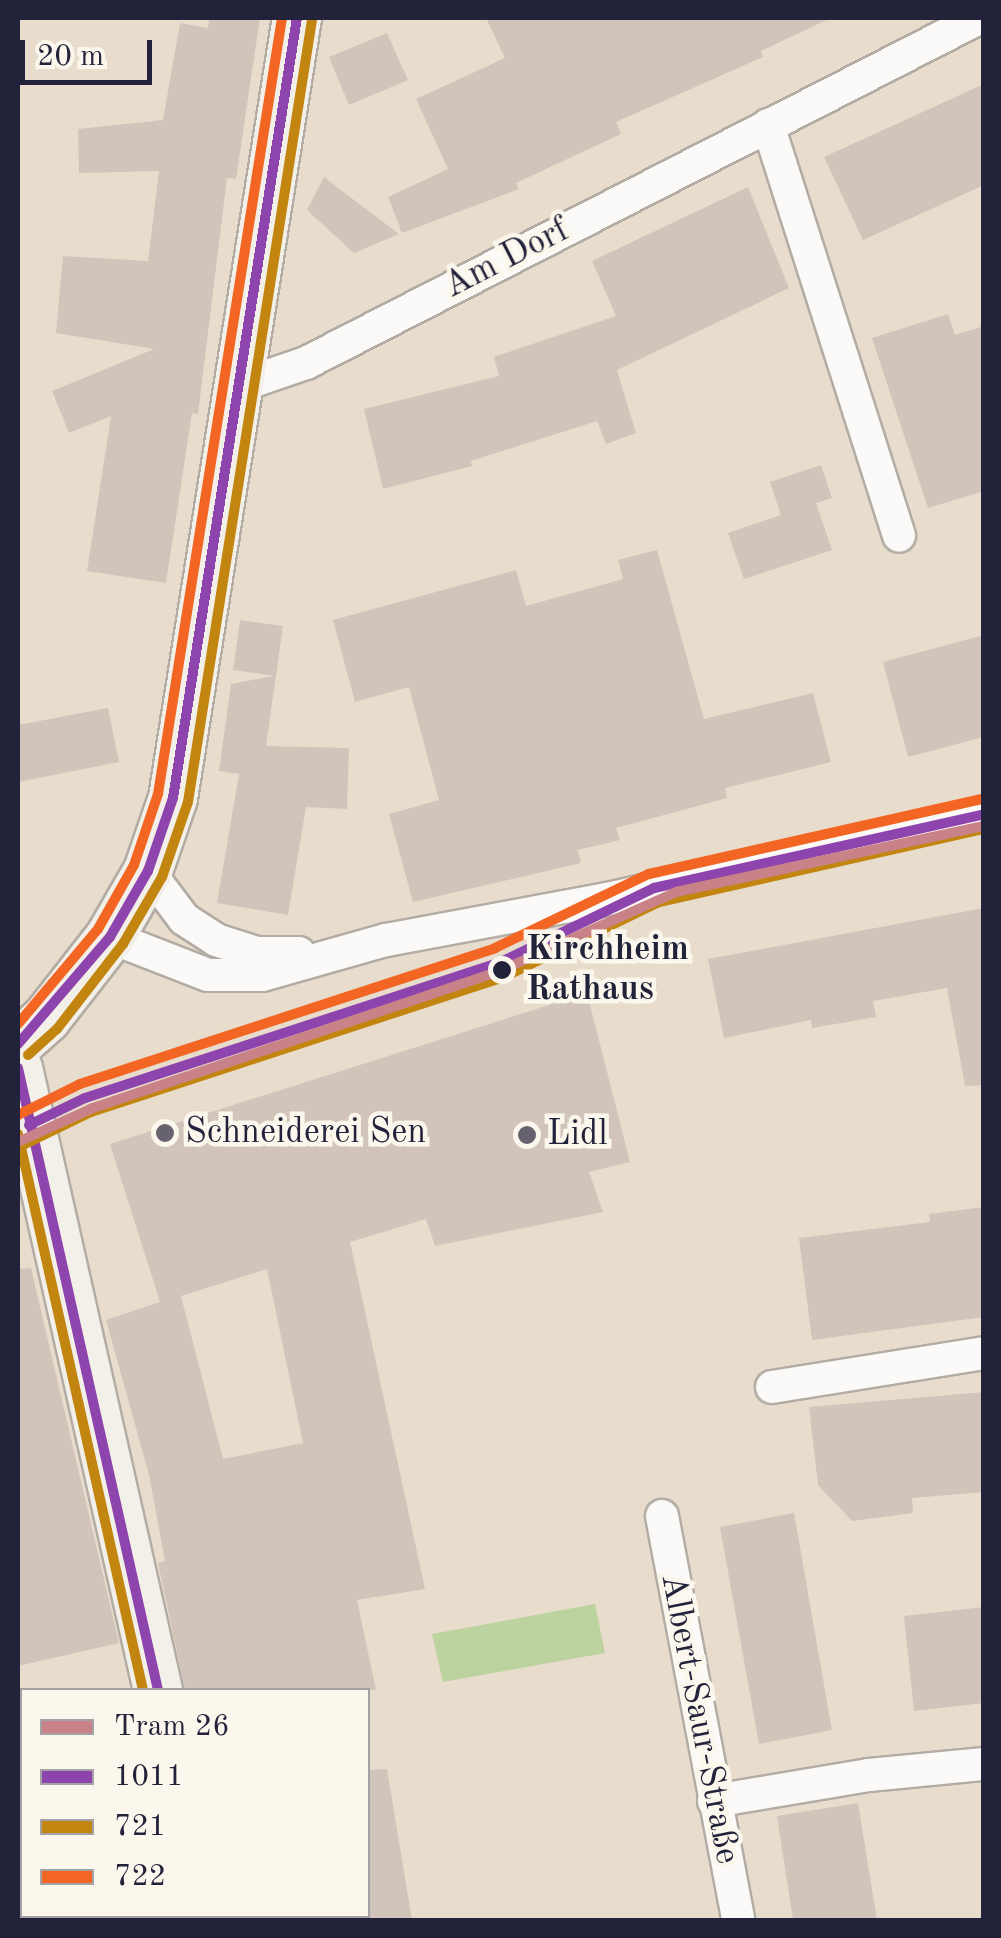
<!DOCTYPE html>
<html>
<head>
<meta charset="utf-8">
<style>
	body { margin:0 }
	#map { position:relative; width:1001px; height:1938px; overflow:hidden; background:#e8ddcd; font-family:"Old Standard TT",serif }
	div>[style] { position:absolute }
	.green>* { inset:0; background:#bcd3a0 }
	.building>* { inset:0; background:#d1c4ba }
	.roads { filter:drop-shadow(2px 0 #b2aca4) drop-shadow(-2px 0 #b2aca4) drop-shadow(0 2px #b2aca4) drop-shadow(0 -2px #b2aca4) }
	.street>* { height:32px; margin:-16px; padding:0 16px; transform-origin:16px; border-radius:16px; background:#fcfaf8 }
	.secondary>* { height:48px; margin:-24px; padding:0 24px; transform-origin:24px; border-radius:24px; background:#f3f0e9 }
	.bus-1>* { height:10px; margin:-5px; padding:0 5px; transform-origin:5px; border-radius:5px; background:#8e44ad }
	.bus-2>* { height:10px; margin:-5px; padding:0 5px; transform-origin:5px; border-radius:5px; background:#c2850f }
	.bus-3>* { height:10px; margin:-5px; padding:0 5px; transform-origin:5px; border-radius:5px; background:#f26522 }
	.tram-1>* { height:10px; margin:-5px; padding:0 5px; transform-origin:5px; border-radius:5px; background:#c98287 }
	.dots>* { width:28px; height:28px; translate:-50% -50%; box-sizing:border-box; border:5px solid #fbf7ec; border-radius:50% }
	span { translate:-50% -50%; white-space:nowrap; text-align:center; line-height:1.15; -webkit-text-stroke:9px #fbf7ec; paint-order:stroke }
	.street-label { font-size:35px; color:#22223b }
	.stop-label { font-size:35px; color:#22223b; font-weight:700 }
	.left { translate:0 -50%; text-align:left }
	.poi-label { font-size:35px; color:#22223b }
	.frame { position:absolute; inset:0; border:20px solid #22223b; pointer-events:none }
	.legend { position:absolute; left:20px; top:1688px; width:350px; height:230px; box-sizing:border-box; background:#fbf7ec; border:2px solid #a4a2a5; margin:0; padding:12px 18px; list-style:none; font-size:30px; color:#22223b }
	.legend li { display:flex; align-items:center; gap:20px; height:50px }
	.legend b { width:50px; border:2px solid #a4a2a5 }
	.scale { position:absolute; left:20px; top:40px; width:132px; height:45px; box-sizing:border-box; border:5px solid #22223b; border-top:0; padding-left:12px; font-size:30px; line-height:35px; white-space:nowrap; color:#22223b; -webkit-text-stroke:8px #fbf7ec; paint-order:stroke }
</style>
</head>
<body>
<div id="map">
	<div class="green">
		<div style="clip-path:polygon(595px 1604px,605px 1653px,443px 1682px,432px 1634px)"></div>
	</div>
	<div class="building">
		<div style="clip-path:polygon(209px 18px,260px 18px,236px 179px,227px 178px,198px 414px,192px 413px,166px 583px,87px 571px,111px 416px,69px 433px,52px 391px,154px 349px,56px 333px,63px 256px,148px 261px,159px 171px,79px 173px,78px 129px,163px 120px,180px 23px,208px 28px)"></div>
		<div style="clip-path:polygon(486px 18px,831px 18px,761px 51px,763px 57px,616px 122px,621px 134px,516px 183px,519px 189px,402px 233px,388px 197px,448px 169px,416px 99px,505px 58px)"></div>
		<div style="clip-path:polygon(387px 33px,408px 80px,349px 105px,329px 57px)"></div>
		<div style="clip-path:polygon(984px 84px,984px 185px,863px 240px,824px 157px)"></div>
		<div style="clip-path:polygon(324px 177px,354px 200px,399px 234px,354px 253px,307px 210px)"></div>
		<div style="clip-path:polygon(748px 187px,789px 288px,617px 370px,636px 433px,606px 444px,597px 421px,471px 461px,472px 466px,383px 489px,364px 409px,499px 376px,494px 357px,616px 316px,592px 261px)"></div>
		<div style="clip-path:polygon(948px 314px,955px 335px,984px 326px,984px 491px,928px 508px,872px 338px)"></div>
		<div style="clip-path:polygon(821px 465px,832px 498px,816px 503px,832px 550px,744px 579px,728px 533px,781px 515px,770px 482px)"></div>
		<div style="clip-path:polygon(657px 550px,704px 719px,813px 693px,831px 762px,725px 788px,727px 798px,616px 828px,620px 840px,578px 850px,581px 863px,413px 902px,389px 814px,439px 800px,409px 687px,355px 702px,333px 620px,516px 570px,526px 606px,623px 579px,618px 560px)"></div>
		<div style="clip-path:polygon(240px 620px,283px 626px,266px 746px,349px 748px,347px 809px,306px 807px,288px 915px,217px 903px,239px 774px,219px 771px,231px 684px,274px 676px,233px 670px)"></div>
		<div style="clip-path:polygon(984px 635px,984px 737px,908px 757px,883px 662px)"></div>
		<div style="clip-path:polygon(108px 708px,119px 762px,18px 782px,18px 725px)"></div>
		<div style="clip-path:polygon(984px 908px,984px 1085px,965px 1086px,947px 988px,873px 1001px,876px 1017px,812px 1028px,811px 1020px,724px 1038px,708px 959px)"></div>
		<div style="clip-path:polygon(evenodd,587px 993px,630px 1162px,589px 1172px,603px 1212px,435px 1246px,426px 1219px,350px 1242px,425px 1589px,357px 1600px,376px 1690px,185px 1690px,158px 1563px,165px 1561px,149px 1475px,106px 1320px,160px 1302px,110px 1144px,587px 993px,267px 1269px,303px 1443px,223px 1459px,181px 1296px,267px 1269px)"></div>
		<div style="clip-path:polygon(984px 1207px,984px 1317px,812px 1340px,799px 1238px,930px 1222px,929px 1214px)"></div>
		<div style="clip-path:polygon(31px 1268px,119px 1643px,18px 1666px,18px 1269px)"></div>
		<div style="clip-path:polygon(984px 1392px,984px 1492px,912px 1498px,913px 1513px,852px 1521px,818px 1485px,809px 1407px)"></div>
		<div style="clip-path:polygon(794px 1513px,832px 1730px,759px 1744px,720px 1527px)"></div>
		<div style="clip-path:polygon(984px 1607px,984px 1703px,914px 1711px,904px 1616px)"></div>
		<div style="clip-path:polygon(387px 1769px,412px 1920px,368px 1920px,368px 1770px)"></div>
		<div style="clip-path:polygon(858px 1803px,877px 1920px,793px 1920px,777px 1816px)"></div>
	</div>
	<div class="roads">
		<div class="street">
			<div style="left:768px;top:125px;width:431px;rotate:72.3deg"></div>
			<div style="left:242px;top:385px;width:68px;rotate:-19deg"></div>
			<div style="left:306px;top:363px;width:756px;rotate:-27.14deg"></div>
			<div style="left:148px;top:871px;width:60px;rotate:53.1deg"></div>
			<div style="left:184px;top:919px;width:38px;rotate:33deg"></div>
			<div style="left:216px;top:940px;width:43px;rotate:17.6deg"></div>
			<div style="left:257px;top:953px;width:42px"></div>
			<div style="left:110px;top:937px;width:105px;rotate:21.2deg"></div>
			<div style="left:208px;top:975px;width:54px"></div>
			<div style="left:262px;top:975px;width:129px;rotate:-15.8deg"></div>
			<div style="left:386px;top:940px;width:225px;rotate:-10.5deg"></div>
			<div style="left:607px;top:899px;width:386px;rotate:-12.7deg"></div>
			<div style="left:772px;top:1387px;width:215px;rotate:-9.1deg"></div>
			<div style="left:662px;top:1516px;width:411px;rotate:79.3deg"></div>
			<div style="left:714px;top:1801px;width:157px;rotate:-9.5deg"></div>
			<div style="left:869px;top:1775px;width:116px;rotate:-5.5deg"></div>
		</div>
		<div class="secondary">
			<div style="left:18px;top:1044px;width:38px;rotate:-42deg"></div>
			<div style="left:46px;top:1019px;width:104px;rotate:-52deg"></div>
			<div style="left:110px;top:937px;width:76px;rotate:-60.1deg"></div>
			<div style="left:148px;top:871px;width:77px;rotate:-71.1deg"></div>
			<div style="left:173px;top:798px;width:790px;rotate:-80.97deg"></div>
			<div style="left:18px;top:1068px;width:638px;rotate:77.32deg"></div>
			<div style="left:207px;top:1916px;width:4px;rotate:76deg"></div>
		</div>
	</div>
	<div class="bus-1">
		<div style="left:18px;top:1044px;width:141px;rotate:-49.3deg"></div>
		<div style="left:110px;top:937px;width:76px;rotate:-60.1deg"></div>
		<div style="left:148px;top:871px;width:77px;rotate:-71.1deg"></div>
		<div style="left:173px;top:798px;width:790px;rotate:-80.97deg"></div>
		<div style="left:18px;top:1068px;width:638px;rotate:77.32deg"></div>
		<div style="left:29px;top:1125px;width:62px;rotate:-25.7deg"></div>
		<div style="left:85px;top:1098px;width:438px;rotate:-18.1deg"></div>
		<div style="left:501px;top:962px;width:170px;rotate:-25.8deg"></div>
		<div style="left:654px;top:888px;width:338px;rotate:-12.6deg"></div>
	</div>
	<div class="bus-2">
		<div style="left:28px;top:1055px;width:39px;rotate:-42deg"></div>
		<div style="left:57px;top:1029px;width:108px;rotate:-52.2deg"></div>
		<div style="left:123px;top:944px;width:78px;rotate:-59.8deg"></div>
		<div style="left:162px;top:877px;width:79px;rotate:-70.9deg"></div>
		<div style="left:188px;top:802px;width:792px;rotate:-80.99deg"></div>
		<div style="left:18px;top:1134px;width:570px;rotate:77.33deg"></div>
		<div style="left:25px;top:1144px;width:73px;rotate:-25.9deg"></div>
		<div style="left:91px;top:1112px;width:437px;rotate:-18.1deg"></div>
		<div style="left:506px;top:976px;width:170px;rotate:-25.8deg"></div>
		<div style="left:659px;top:902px;width:333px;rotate:-12.7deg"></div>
	</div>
	<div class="bus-3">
		<div style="left:18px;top:1024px;width:124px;rotate:-49.9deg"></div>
		<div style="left:98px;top:929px;width:73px;rotate:-60.6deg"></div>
		<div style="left:134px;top:865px;width:75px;rotate:-71.3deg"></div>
		<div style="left:158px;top:794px;width:786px;rotate:-80.92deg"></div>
		<div style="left:18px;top:1115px;width:69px;rotate:-26.6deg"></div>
		<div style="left:80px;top:1084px;width:437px;rotate:-18.1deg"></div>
		<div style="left:495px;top:948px;width:171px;rotate:-25.7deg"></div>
		<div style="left:649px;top:874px;width:340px;rotate:-12.7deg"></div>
	</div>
	<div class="tram-1">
		<div style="left:18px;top:1142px;width:82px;rotate:-24.4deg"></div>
		<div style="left:93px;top:1108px;width:432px;rotate:-18.6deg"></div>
		<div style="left:502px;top:970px;width:191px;rotate:-24.1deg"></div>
		<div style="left:676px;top:892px;width:315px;rotate:-12.1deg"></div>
	</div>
	<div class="dots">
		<div style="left:502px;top:970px;background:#22223b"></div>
		<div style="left:165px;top:1133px;background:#67636e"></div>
		<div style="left:527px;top:1135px;background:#67636e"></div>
	</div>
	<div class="street-label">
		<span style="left:507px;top:259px;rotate:-27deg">Am Dorf</span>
		<span style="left:699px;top:1719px;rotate:79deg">Albert-Saur-Straße</span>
	</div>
	<div class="stop-label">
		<span class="left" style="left:526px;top:970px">Kirchheim<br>Rathaus</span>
	</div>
	<div class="poi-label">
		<span class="left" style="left:185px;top:1133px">Schneiderei Sen</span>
		<span class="left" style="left:547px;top:1135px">Lidl</span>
	</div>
	<div class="frame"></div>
	<ul class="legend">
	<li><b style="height:12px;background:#c98287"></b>Tram 26</li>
	<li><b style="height:12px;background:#8e44ad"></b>1011</li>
	<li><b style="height:12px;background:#c2850f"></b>721</li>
	<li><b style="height:12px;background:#f26522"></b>722</li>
	</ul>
	<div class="scale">20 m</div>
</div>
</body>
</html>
